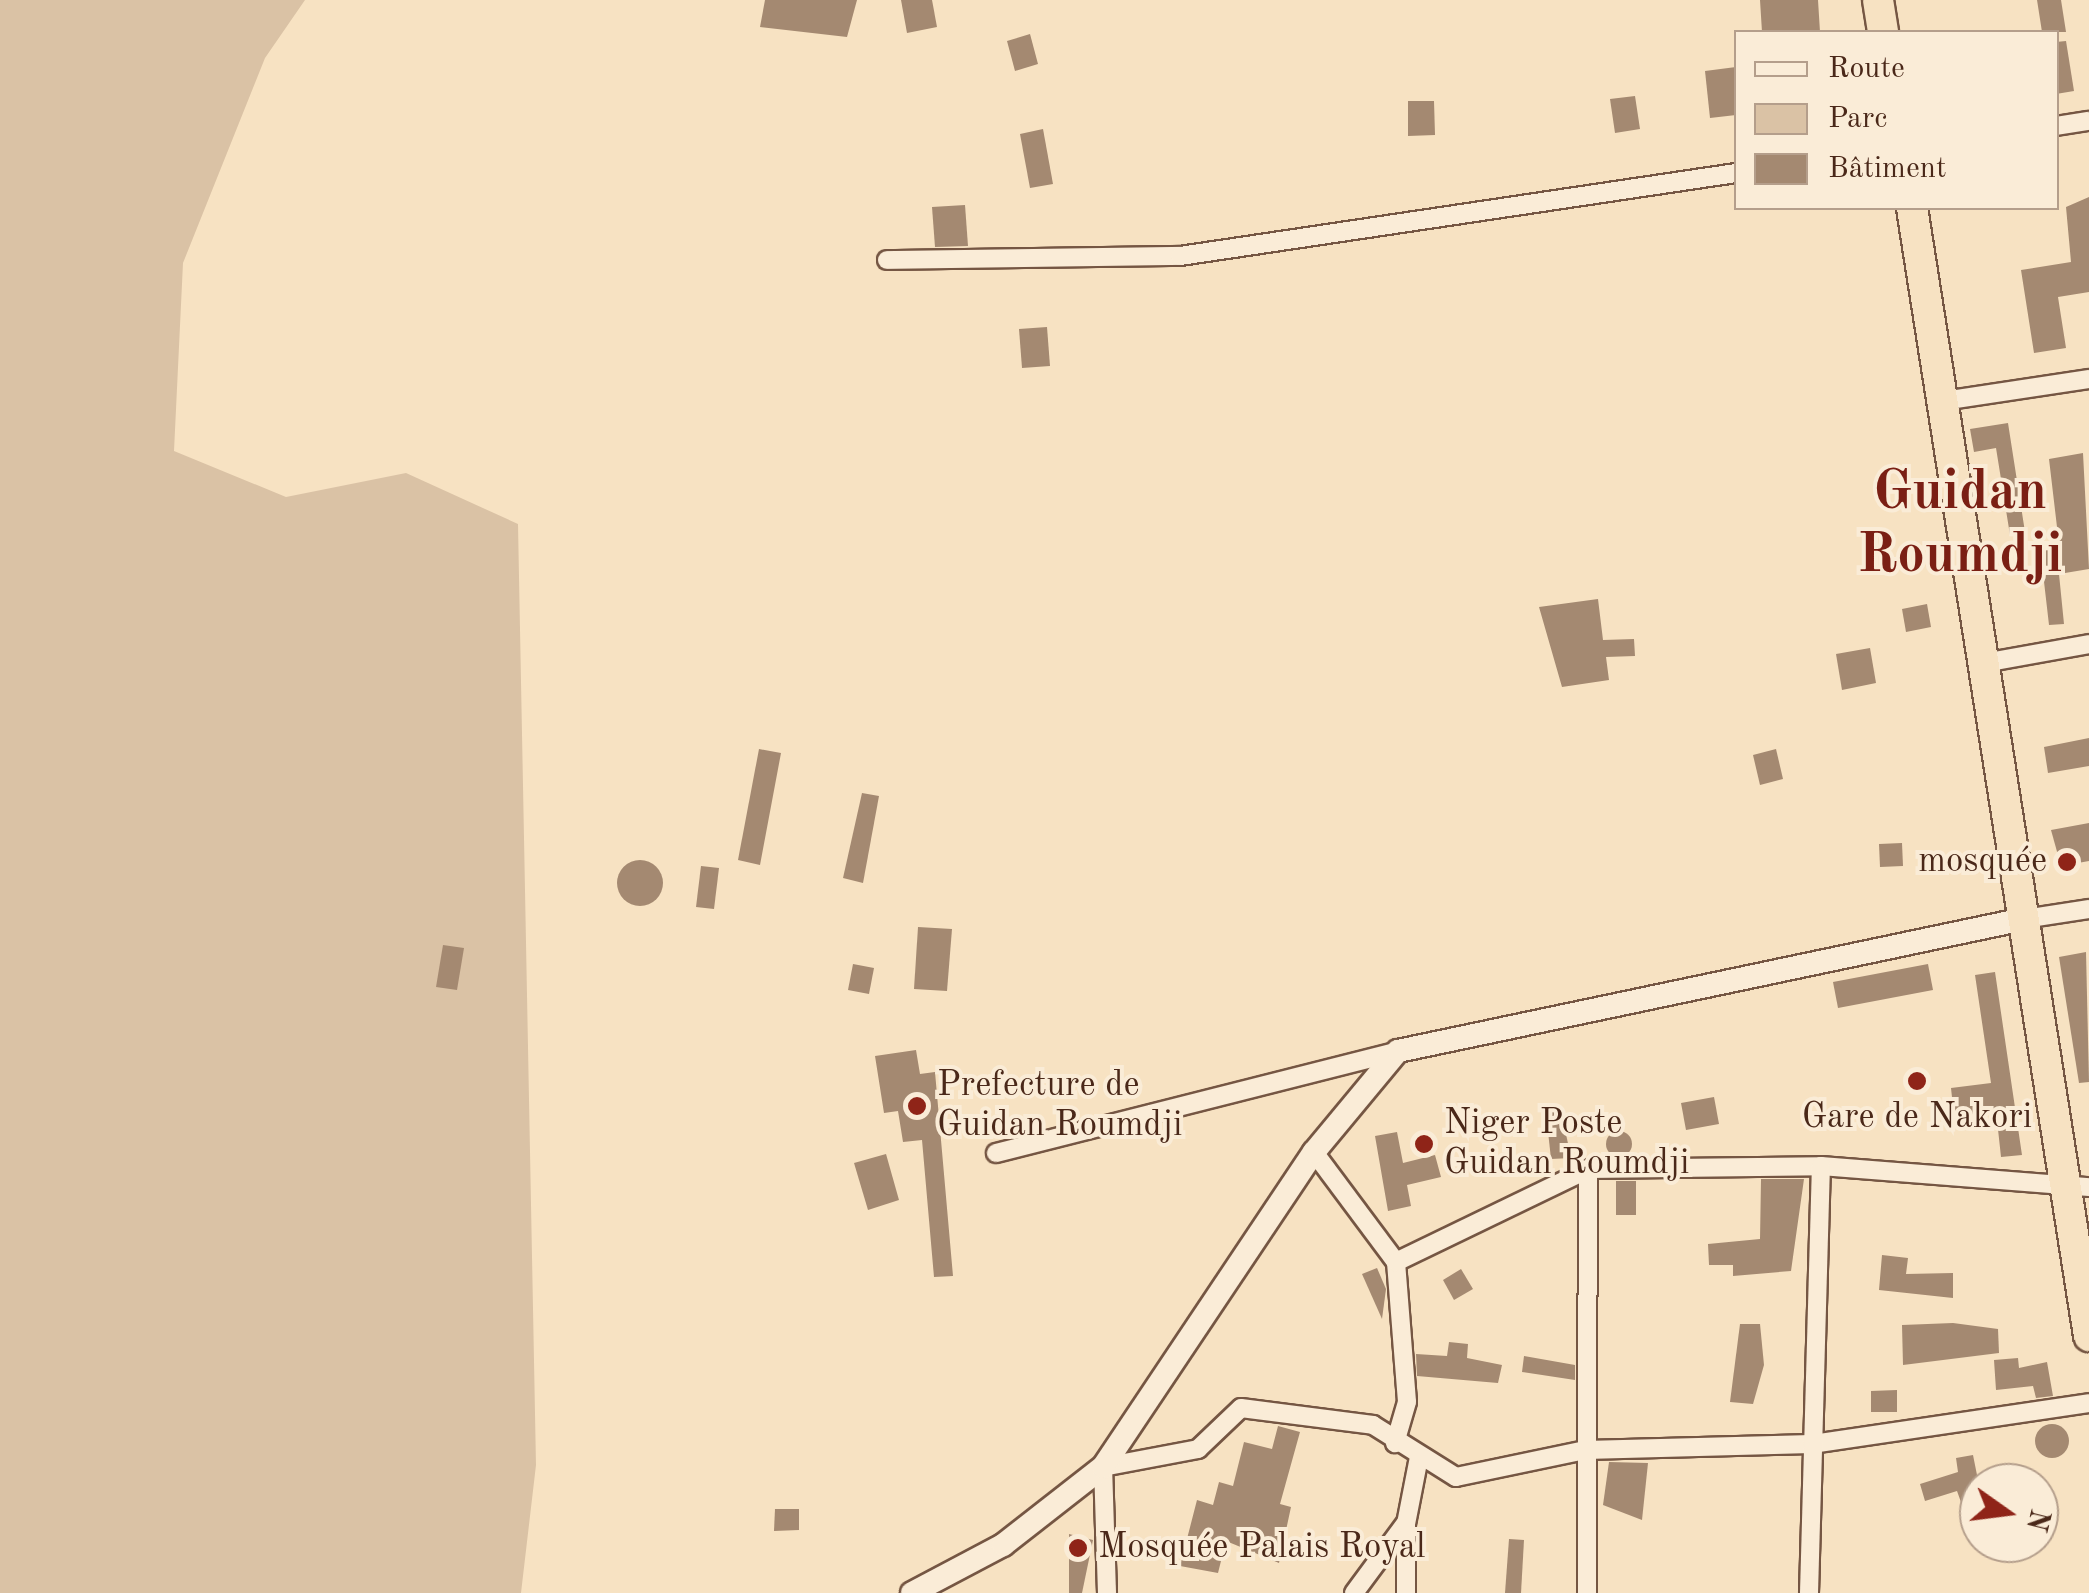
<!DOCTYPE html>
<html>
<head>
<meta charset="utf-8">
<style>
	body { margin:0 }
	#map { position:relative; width:2089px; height:1593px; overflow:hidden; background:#f7e2c2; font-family:"Old Standard TT",serif }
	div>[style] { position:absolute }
	.green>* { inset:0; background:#dac2a5 }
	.building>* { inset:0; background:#a48971 }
	.round { border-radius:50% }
	.roads { filter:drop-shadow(2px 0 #755643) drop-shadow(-2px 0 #755643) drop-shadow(0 2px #755643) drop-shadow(0 -2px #755643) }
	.street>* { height:18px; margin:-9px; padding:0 9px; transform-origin:9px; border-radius:9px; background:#faecd7 }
	.secondary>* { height:22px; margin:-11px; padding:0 11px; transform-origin:11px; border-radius:11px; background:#faecd7 }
	.highway>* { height:30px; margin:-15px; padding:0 15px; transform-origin:15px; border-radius:15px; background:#f7e2c2 }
	.dots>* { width:28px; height:28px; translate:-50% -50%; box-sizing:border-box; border:5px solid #faecd7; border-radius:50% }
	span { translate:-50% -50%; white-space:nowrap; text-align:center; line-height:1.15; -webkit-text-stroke:8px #faecd7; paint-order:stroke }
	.poi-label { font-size:35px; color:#4a2819 }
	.right { translate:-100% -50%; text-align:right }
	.left { translate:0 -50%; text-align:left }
	.town-label { font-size:55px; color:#7a1f14; font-weight:700 }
	.legend { position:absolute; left:1734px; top:30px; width:325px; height:180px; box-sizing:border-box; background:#faecd7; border:2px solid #b49e8b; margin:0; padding:12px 18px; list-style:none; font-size:30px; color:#4a2819 }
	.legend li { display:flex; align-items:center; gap:20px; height:50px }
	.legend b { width:50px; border:2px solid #b49e8b }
	.north { position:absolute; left:1959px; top:1463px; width:100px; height:100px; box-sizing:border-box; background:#faecd7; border:2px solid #b49e8b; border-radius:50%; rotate:104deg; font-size:28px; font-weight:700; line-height:40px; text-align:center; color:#4a2819 }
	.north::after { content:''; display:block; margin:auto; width:35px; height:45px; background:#8f2418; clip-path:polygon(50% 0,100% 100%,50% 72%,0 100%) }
</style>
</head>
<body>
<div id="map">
	<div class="green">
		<div style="clip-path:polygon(0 0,305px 0,265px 58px,183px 263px,174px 451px,286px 497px,406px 473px,518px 524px,536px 1465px,521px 1593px,0 1593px)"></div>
	</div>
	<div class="building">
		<div style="clip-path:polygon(765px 0,857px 0,847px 37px,760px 27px)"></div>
		<div style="clip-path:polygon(901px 0,932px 0,937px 27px,907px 33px)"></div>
		<div style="clip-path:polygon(1760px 0,1818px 0,1820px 32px,1762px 32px)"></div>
		<div style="clip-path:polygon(2037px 0,2061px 0,2066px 32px,2042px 32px)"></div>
		<div style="clip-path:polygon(1030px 34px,1038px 64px,1015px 71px,1007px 41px)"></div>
		<div style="clip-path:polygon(2066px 41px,2074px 91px,2056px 94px,2056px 42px)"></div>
		<div style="clip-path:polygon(1736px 67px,1736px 115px,1710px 118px,1705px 71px)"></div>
		<div style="clip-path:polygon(1635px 96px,1640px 129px,1615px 133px,1610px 99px)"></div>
		<div style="clip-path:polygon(1408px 101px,1434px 101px,1435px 135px,1408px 136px)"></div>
		<div style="clip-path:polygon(1043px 129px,1053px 184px,1030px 188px,1020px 134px)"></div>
		<div style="clip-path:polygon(2089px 197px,2089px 292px,2058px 297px,2066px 348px,2034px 353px,2021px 270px,2071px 262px,2066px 207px)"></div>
		<div style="clip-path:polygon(965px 205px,968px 246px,935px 247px,932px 207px)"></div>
		<div style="clip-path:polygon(1047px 327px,1050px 366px,1022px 368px,1019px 329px)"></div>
		<div style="clip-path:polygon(2008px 423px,2025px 532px,2010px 535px,1996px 448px,1974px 452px,1970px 429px)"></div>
		<div style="clip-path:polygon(2083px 453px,2089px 569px,2059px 574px,2064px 624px,2049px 625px,2040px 547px,2059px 544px,2049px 459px)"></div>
		<div style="clip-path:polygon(1598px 599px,1603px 640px,1634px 639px,1635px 656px,1606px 657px,1609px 680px,1562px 687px,1539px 607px)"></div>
		<div style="clip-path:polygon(1927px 604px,1931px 627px,1906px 632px,1902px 609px)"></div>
		<div style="clip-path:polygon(1870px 648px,1876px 683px,1842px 690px,1836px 654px)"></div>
		<div style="clip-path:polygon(2089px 738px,2089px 766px,2048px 773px,2044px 747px)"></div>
		<div style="clip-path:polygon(759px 749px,781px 753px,760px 865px,738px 860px)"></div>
		<div style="clip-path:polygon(1776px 749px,1783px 779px,1760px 785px,1753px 755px)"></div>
		<div style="clip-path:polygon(862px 793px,879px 796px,863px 883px,843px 878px)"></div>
		<div style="clip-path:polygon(2089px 823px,2089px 861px,2061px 866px,2051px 830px)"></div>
		<div style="clip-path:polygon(1902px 843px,1903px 866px,1880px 867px,1879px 844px)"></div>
		<div class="round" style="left:617px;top:860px;width:46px;height:46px"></div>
		<div style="clip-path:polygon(701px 866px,719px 868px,714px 909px,696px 907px)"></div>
		<div style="clip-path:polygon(918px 927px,952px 929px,947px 991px,914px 989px)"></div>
		<div style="clip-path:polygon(443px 945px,464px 948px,457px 990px,436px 987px)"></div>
		<div style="clip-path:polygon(2086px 952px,2089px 1082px,2079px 1083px,2059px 957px)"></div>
		<div style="clip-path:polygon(853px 964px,874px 968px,869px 994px,848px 990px)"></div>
		<div style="clip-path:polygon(1928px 964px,1933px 990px,1838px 1008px,1833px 982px)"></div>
		<div style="clip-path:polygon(1995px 972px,2022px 1155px,2001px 1157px,1996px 1111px,1954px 1116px,1951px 1088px,1991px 1083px,1975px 975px)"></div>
		<div style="clip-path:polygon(916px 1050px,920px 1074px,935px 1072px,953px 1276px,934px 1277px,922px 1140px,903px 1142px,898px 1111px,884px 1113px,875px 1056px)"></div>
		<div style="clip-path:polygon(1714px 1097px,1719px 1124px,1686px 1130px,1681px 1103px)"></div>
		<div style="clip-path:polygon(1561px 1110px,1571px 1158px,1551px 1159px,1546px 1113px)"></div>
		<div class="round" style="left:1606px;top:1131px;width:26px;height:26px"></div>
		<div style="clip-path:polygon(1397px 1132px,1403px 1163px,1435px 1155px,1441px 1177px,1407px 1185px,1411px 1206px,1388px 1211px,1375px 1136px)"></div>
		<div style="clip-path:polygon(886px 1154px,899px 1200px,868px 1210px,854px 1163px)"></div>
		<div style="clip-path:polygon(1761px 1179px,1804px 1179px,1791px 1271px,1733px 1276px,1733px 1265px,1709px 1265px,1708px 1244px,1760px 1239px)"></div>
		<div style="clip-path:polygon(1616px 1181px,1636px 1181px,1636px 1215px,1616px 1215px)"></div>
		<div style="clip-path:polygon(1882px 1255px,1908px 1258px,1906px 1274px,1953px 1273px,1953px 1298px,1879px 1290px)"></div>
		<div style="clip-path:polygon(1377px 1268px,1386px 1289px,1382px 1319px,1362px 1274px)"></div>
		<div style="clip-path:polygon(1461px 1269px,1473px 1289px,1454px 1300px,1443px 1280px)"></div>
		<div style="clip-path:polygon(1953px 1323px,1998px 1329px,1999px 1353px,1903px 1365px,1902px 1325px)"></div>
		<div style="clip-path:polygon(1740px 1324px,1760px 1324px,1764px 1365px,1753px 1404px,1730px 1402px)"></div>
		<div style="clip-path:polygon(1449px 1342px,1468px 1344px,1467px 1358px,1502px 1365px,1498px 1383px,1417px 1376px,1416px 1354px,1447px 1356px)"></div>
		<div style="clip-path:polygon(1524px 1356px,1575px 1365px,1575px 1380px,1522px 1372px)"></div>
		<div style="clip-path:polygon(2018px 1358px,2019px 1368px,2047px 1362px,2053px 1396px,2036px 1398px,2033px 1386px,1996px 1390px,1994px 1360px)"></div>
		<div style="clip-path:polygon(1897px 1390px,1897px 1412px,1871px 1412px,1871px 1391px)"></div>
		<div class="round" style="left:2035px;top:1424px;width:34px;height:34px"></div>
		<div style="clip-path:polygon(1278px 1426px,1300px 1432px,1280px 1504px,1291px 1507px,1279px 1563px,1226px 1541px,1218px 1573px,1180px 1566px,1197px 1500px,1213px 1505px,1219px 1482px,1233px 1486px,1244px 1442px,1272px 1449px)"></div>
		<div style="clip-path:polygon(1973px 1455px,1979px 1485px,1977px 1547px,1957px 1491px,1925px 1501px,1920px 1484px,1958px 1472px,1956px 1458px)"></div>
		<div style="clip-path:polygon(1609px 1462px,1648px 1463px,1642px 1520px,1603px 1505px)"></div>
		<div style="clip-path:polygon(775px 1509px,799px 1509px,799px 1530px,774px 1531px)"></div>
		<div style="clip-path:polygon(1069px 1534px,1093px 1540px,1082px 1593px,1069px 1593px)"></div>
		<div style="clip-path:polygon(1509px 1539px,1524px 1540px,1521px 1593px,1505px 1593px)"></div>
	</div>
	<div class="roads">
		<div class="street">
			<div style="left:2056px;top:126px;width:33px;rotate:-9deg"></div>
			<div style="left:887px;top:260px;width:293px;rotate:-0.8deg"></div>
			<div style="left:1180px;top:256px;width:562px;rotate:-8.49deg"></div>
			<div style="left:1943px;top:401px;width:148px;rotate:-8.6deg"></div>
			<div style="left:1978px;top:664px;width:113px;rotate:-10.2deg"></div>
			<div style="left:2024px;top:919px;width:66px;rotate:-8.7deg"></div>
			<div style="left:1314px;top:1152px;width:137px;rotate:53.3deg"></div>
			<div style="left:1396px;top:1262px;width:140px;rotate:85.5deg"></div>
			<div style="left:1407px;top:1402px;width:43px;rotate:106.3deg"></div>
			<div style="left:996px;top:1153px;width:415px;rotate:-14.2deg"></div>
			<div style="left:1396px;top:1262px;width:213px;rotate:-25.8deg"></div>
			<div style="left:1588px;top:1169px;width:233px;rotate:-0.7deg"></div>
			<div style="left:1821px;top:1166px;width:269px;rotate:4.5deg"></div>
			<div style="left:1107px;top:1593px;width:126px;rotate:-91.8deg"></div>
			<div style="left:1103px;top:1467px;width:97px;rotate:-10.7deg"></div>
			<div style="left:1198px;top:1449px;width:59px;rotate:-43.6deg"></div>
			<div style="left:1241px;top:1408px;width:133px;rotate:7.3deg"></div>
			<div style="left:1373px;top:1425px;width:98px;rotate:32.1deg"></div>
			<div style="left:1456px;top:1477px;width:132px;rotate:-11.8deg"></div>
			<div style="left:1585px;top:1450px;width:227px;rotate:-1.5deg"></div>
			<div style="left:1812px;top:1444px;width:280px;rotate:-8.4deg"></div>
			<div style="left:1354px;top:1593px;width:86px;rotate:-53.5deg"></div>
			<div style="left:1406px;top:1593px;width:69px;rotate:-90deg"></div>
			<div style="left:1406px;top:1524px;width:68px;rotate:-79deg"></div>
			<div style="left:1587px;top:1593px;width:424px;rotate:-89.9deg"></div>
			<div style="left:1809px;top:1593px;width:427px;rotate:-88.4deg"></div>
		</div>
		<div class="secondary">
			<div style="left:912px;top:1593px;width:103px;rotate:-27.8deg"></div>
			<div style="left:1003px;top:1545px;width:127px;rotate:-38deg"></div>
			<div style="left:1103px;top:1467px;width:379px;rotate:-56.2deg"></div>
			<div style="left:1314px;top:1152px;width:131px;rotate:-50.3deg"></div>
			<div style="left:1398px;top:1051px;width:640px;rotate:-11.91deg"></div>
		</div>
		<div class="highway">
			<div style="left:1878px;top:0;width:32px;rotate:81deg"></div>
			<div style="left:1912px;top:208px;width:1142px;rotate:81.08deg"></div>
		</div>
	</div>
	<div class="dots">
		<div style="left:2067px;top:862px;background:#8f2418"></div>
		<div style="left:1917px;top:1081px;background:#8f2418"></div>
		<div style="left:917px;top:1106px;background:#8f2418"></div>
		<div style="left:1424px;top:1144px;background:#8f2418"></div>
		<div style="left:1078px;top:1548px;background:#8f2418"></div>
	</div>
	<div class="poi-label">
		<span class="right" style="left:2047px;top:862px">mosquée</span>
		<span class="left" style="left:937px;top:1106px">Prefecture de<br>Guidan Roumdji</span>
		<span style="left:1917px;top:1118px">Gare de Nakori</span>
		<span class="left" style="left:1444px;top:1144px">Niger Poste<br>Guidan Roumdji</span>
		<span class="left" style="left:1098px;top:1548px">Mosquée Palais Royal</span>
	</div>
	<div class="town-label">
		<span style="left:1960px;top:525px">Guidan<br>Roumdji</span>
	</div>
	<ul class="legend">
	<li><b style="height:12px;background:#faecd7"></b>Route</li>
	<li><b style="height:28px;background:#dac2a5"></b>Parc</li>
	<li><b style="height:28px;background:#a48971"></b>Bâtiment</li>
	</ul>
	<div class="north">N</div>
</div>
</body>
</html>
